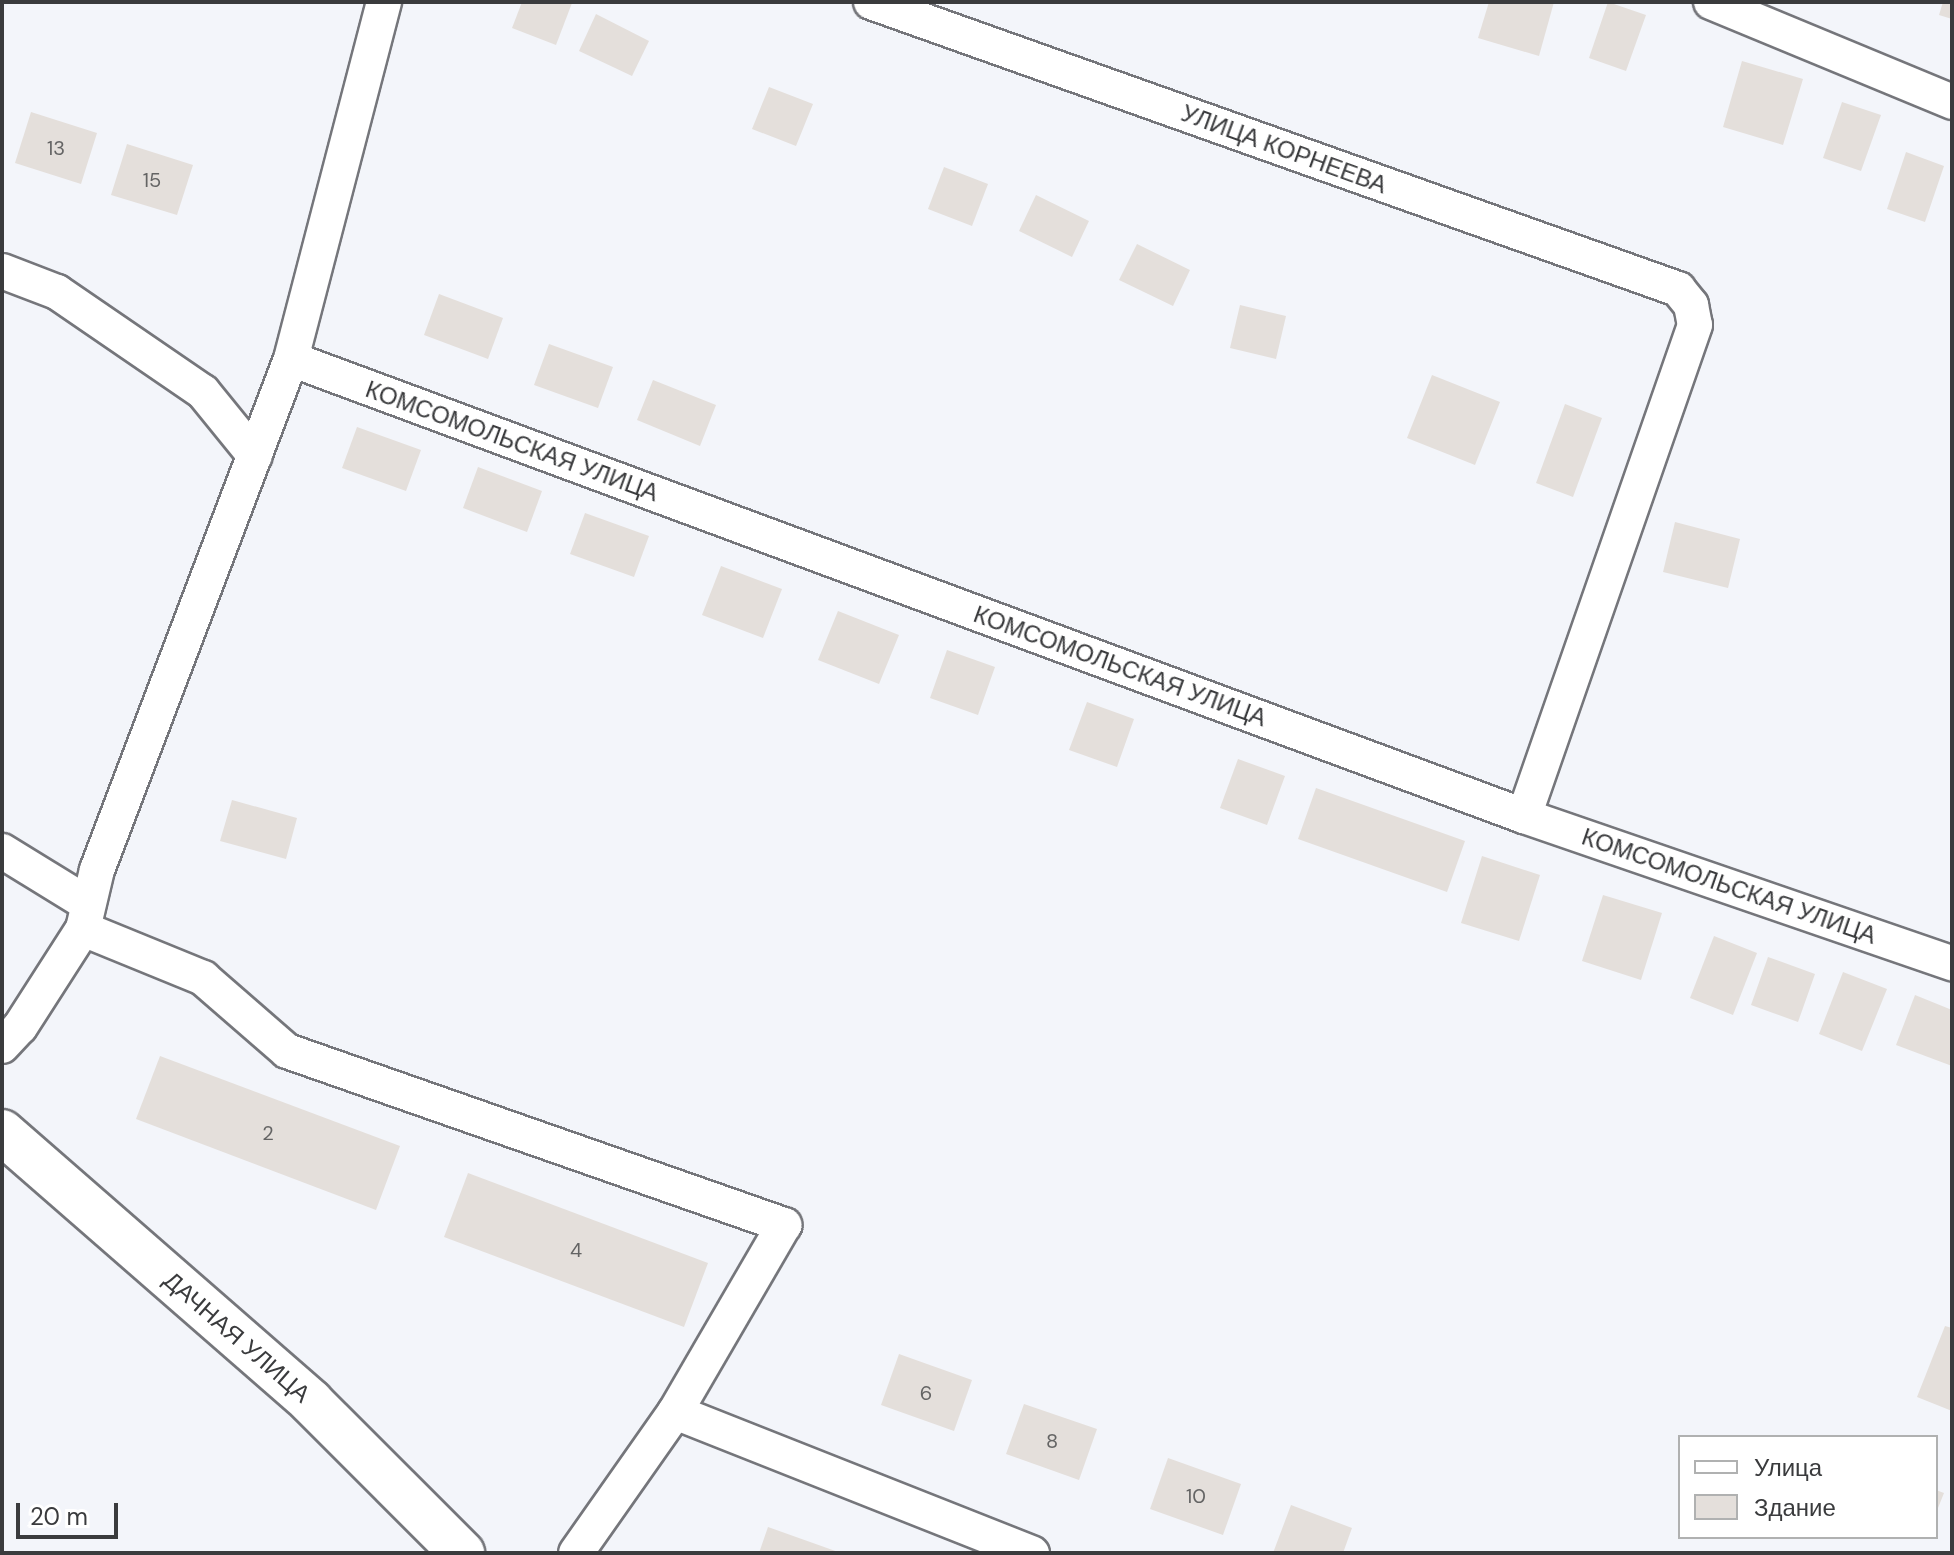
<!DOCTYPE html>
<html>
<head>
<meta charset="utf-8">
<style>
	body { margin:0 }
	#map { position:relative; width:1954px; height:1555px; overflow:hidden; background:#f3f5fa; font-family:"DM Sans",sans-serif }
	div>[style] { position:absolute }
	.building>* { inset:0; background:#e4dfdb }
	.roads { filter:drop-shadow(2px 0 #75767b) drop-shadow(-2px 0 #75767b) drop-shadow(0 2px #75767b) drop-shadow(0 -2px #75767b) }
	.street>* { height:34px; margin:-17px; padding:0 17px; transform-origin:17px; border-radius:17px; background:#fff }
	.secondary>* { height:44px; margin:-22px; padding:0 22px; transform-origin:22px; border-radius:22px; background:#fff }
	span { translate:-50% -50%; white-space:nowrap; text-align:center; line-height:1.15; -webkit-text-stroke:6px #fff; paint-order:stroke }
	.number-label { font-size:20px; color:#646464 }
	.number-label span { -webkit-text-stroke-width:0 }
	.street-label { font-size:24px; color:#3a3b3d }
	.frame { position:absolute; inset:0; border:4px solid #3a3b3d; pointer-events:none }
	.legend { position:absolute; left:1678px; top:1435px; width:260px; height:104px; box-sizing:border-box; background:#fff; border:2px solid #b0b1b1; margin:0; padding:10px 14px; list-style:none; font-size:24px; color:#3a3b3d }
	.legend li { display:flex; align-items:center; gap:16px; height:40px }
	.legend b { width:40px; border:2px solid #b0b1b1 }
	.scale { position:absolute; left:16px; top:1503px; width:102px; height:36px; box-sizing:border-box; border:4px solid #3a3b3d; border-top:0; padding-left:10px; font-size:24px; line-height:28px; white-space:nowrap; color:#3a3b3d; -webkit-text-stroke:6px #fff; paint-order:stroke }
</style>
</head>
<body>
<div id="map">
	<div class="building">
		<div style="clip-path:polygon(522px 2px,572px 3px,556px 45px,512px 28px)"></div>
		<div style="clip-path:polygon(1489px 2px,1554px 2px,1539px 56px,1478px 38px)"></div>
		<div style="clip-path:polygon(1608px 2px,1646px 15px,1626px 71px,1589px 58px)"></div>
		<div style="clip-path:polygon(1943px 2px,1952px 2px,1952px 19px,1939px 15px)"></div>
		<div style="clip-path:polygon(596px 14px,649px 41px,632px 76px,579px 51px)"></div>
		<div style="clip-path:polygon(1742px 61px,1803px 79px,1783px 145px,1723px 127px)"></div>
		<div style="clip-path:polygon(769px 87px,813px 104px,796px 146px,752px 129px)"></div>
		<div style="clip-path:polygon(1842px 102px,1881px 115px,1861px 171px,1823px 158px)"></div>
		<div style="clip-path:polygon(31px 112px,97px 133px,81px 184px,15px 163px)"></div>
		<div style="clip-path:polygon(127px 144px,193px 165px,177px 215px,111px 195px)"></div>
		<div style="clip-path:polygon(1906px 152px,1944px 166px,1925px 222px,1887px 209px)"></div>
		<div style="clip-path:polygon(944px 167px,988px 184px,972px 226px,928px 209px)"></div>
		<div style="clip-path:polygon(1036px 195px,1089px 221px,1072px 257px,1019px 231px)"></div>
		<div style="clip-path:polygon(1137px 244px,1190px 270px,1173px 306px,1119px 280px)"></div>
		<div style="clip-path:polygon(439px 294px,503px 318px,488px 359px,424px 335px)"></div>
		<div style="clip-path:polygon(1240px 305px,1286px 316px,1276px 359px,1230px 348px)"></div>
		<div style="clip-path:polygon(549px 344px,613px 367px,598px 408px,534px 385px)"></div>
		<div style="clip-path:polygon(1432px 375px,1500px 402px,1475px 465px,1407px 438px)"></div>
		<div style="clip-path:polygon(653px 380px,716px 405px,700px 446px,637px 420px)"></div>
		<div style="clip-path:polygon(1565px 404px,1602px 418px,1573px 497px,1536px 483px)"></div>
		<div style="clip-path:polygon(357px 427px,421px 450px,406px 491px,342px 468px)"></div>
		<div style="clip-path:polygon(478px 467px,542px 491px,527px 532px,463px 508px)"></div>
		<div style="clip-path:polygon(585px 513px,649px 536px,634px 577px,570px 554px)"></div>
		<div style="clip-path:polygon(1675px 522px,1740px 539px,1728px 588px,1663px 572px)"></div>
		<div style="clip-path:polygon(721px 566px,782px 589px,763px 638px,702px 615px)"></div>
		<div style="clip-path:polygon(838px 611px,899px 635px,879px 684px,818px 660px)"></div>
		<div style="clip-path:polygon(947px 650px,995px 667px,978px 715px,930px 698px)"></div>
		<div style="clip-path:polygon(1087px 702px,1134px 719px,1117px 767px,1069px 750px)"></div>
		<div style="clip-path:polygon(1238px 759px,1285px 776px,1267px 825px,1220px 808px)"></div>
		<div style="clip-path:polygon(1316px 788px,1465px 841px,1447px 892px,1298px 839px)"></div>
		<div style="clip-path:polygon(232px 800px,297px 818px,286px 859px,220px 841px)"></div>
		<div style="clip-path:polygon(1482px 856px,1540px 875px,1519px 941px,1461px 923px)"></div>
		<div style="clip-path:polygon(1603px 895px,1662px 913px,1641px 980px,1582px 961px)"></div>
		<div style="clip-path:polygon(1714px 936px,1757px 953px,1733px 1015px,1690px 998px)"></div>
		<div style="clip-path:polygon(1768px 957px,1815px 974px,1798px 1022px,1751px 1005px)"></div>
		<div style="clip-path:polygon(1843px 972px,1887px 989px,1862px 1051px,1819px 1034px)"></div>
		<div style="clip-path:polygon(1915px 995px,1952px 1010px,1952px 1066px,1896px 1045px)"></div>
		<div style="clip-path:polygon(160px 1056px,400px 1146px,376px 1210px,136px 1119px)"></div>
		<div style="clip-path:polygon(468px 1173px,708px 1263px,684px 1327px,444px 1237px)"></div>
		<div style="clip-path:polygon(1945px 1326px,1952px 1328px,1952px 1411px,1917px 1397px)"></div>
		<div style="clip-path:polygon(899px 1354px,972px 1380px,954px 1431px,881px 1405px)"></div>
		<div style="clip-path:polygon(1024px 1404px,1097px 1429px,1079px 1480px,1006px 1454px)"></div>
		<div style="clip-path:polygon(1168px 1458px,1241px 1484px,1223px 1535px,1150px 1509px)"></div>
		<div style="clip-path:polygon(1936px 1490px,1944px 1493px,1936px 1513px)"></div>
		<div style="clip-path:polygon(1291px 1505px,1352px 1528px,1343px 1553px,1273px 1553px)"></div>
		<div style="clip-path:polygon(768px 1527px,841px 1553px,759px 1553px)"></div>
	</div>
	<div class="roads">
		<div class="street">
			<div style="left:871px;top:2px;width:857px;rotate:19.58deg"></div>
			<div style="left:1678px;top:289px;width:21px;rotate:51deg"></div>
			<div style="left:1691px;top:305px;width:20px;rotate:79deg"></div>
			<div style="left:1695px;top:325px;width:520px;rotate:109.2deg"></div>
			<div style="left:1711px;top:2px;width:261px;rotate:22.5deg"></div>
			<div style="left:2px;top:271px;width:59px;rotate:20.9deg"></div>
			<div style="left:57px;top:292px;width:177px;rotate:34.4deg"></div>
			<div style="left:203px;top:392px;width:82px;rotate:50.9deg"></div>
			<div style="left:291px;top:359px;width:1315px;rotate:20.34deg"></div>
			<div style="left:1524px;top:816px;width:453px;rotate:19deg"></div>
			<div style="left:2px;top:851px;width:101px;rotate:31.6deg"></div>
			<div style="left:83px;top:929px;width:130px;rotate:22.2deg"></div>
			<div style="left:203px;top:978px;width:111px;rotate:41deg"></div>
			<div style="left:287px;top:1051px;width:527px;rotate:19.3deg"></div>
			<div style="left:784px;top:1225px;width:216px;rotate:120.2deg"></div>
			<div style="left:675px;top:1412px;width:172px;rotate:125.1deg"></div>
			<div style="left:2px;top:1046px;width:26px;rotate:-47deg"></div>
			<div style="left:20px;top:1027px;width:117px;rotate:-57.3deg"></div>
			<div style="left:83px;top:929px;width:61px;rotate:-76.7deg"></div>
			<div style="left:97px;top:870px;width:547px;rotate:-69.21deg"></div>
			<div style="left:291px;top:359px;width:369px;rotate:-75.4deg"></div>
			<div style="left:675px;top:1412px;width:384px;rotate:21.6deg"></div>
		</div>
		<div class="secondary">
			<div style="left:2px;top:1132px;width:410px;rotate:41.1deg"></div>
			<div style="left:311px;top:1402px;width:214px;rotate:45deg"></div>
		</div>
	</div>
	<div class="number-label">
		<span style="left:56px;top:148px">13</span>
		<span style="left:152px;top:180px">15</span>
		<span style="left:268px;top:1133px">2</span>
		<span style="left:576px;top:1250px">4</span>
		<span style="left:926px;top:1393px">6</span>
		<span style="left:1052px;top:1441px">8</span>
		<span style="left:1196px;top:1496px">10</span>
	</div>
	<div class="street-label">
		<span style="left:1284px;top:149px;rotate:20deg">УЛИЦА КОРНЕЕВА</span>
		<span style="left:512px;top:441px;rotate:20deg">КОМСОМОЛЬСКАЯ УЛИЦА</span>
		<span style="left:1120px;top:666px;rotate:20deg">КОМСОМОЛЬСКАЯ УЛИЦА</span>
		<span style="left:1729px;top:886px;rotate:19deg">КОМСОМОЛЬСКАЯ УЛИЦА</span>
		<span style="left:237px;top:1337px;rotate:41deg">ДАЧНАЯ УЛИЦА</span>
	</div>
	<div class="frame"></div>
	<ul class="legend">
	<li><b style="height:10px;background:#fff"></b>Улица</li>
	<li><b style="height:22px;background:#e4dfdb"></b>Здание</li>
	</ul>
	<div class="scale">20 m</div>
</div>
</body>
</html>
